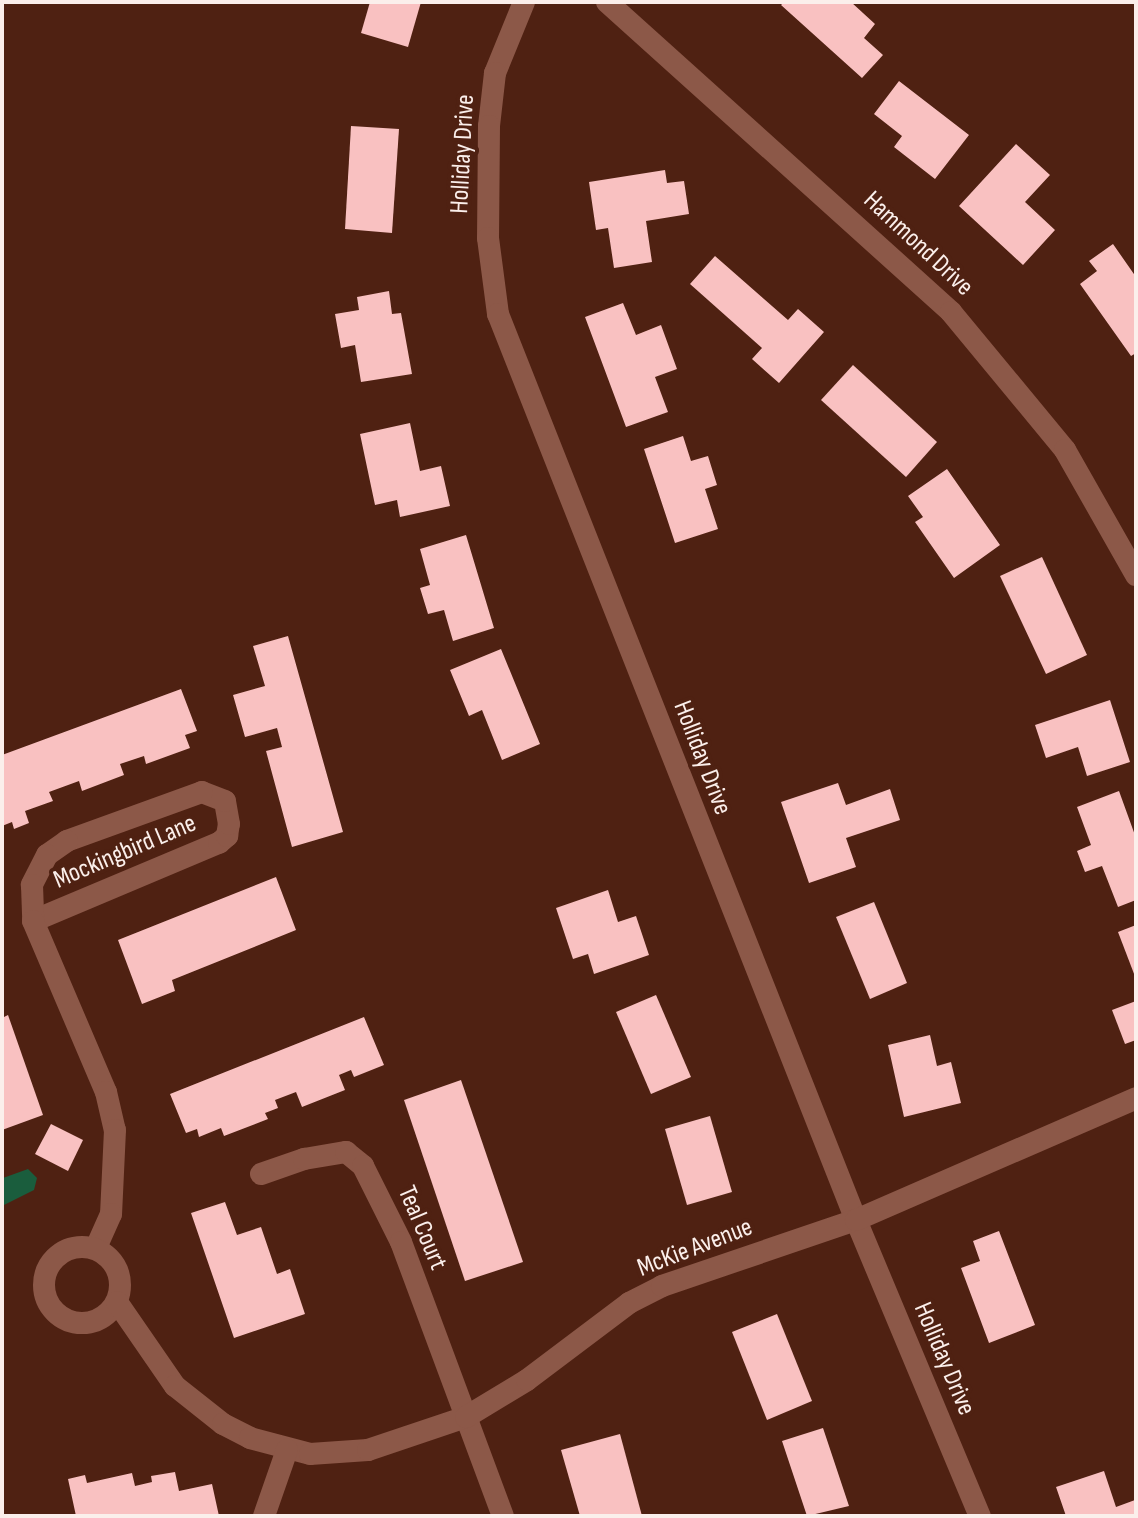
<!DOCTYPE html>
<html>
<head>
<meta charset="utf-8">
<style>
	body { margin:0 }
	#map { position:relative; width:1138px; height:1518px; overflow:hidden; background:#4f2112; font-family:"Sofia Sans Condensed",sans-serif }
	div>[style] { position:absolute }
	.water>* { inset:0; background:#1a5d3d }
	.building>* { inset:0; background:#f9c1c1 }
	.minor>* { height:22px; margin:-11px; padding:0 11px; transform-origin:11px; border-radius:11px; background:#8c5848 }
	.minor>.ring { margin:-11px; padding:0; box-sizing:content-box; background:none; border:22px solid #8c5848; border-radius:50% }
	.tertiary>* { height:22px; margin:-11px; padding:0 11px; transform-origin:11px; border-radius:11px; background:#8c5848 }
	span { translate:-50% -50%; white-space:nowrap; text-align:center; line-height:1.15; -webkit-text-stroke:8px #4f2112; paint-order:stroke }
	.street-label { font-size:26px; color:#fbefeb }
	.frame { position:absolute; inset:0; border:4px solid #fbefeb; pointer-events:none }
</style>
</head>
<body>
<div id="map">
	<div class="water">
		<div style="clip-path:polygon(28px 1169px,37px 1178px,34px 1190px,2px 1206px,3px 1178px)"></div>
	</div>
	<div class="building">
		<div style="clip-path:polygon(370px 2px,421px 2px,408px 47px,361px 33px)"></div>
		<div style="clip-path:polygon(784px 2px,851px 2px,875px 24px,864px 38px,883px 55px,862px 78px,781px 5px)"></div>
		<div style="clip-path:polygon(899px 81px,969px 135px,935px 179px,894px 147px,902px 136px,874px 114px)"></div>
		<div style="clip-path:polygon(351px 126px,399px 129px,392px 233px,345px 229px)"></div>
		<div style="clip-path:polygon(1016px 144px,1050px 175px,1025px 202px,1055px 230px,1023px 265px,959px 206px)"></div>
		<div style="clip-path:polygon(665px 170px,667px 183px,684px 181px,689px 214px,646px 221px,652px 262px,614px 268px,608px 228px,596px 230px,589px 182px)"></div>
		<div style="clip-path:polygon(1113px 244px,1136px 277px,1136px 353px,1131px 356px,1080px 284px,1097px 271px,1089px 261px)"></div>
		<div style="clip-path:polygon(715px 256px,788px 320px,798px 309px,824px 332px,779px 383px,752px 359px,762px 348px,690px 284px)"></div>
		<div style="clip-path:polygon(389px 291px,392px 314px,401px 313px,412px 374px,361px 382px,355px 345px,341px 348px,335px 314px,359px 310px,357px 297px)"></div>
		<div style="clip-path:polygon(623px 303px,636px 335px,661px 325px,677px 369px,655px 377px,668px 412px,626px 427px,585px 317px)"></div>
		<div style="clip-path:polygon(853px 365px,937px 442px,906px 477px,821px 400px)"></div>
		<div style="clip-path:polygon(410px 423px,420px 471px,441px 466px,450px 506px,400px 517px,397px 500px,375px 505px,360px 434px)"></div>
		<div style="clip-path:polygon(683px 436px,691px 461px,708px 456px,717px 485px,705px 489px,718px 529px,675px 543px,644px 449px)"></div>
		<div style="clip-path:polygon(947px 469px,1000px 545px,954px 578px,915px 522px,923px 517px,908px 496px)"></div>
		<div style="clip-path:polygon(466px 535px,494px 628px,453px 641px,444px 610px,428px 614px,420px 588px,430px 585px,420px 549px)"></div>
		<div style="clip-path:polygon(1042px 557px,1087px 655px,1046px 674px,1000px 576px)"></div>
		<div style="clip-path:polygon(288px 636px,343px 832px,292px 847px,266px 751px,282px 747px,277px 728px,245px 737px,233px 695px,265px 686px,253px 646px)"></div>
		<div style="clip-path:polygon(501px 649px,540px 744px,502px 760px,482px 710px,469px 716px,450px 670px)"></div>
		<div style="clip-path:polygon(181px 689px,197px 731px,185px 735px,190px 748px,146px 764px,144px 756px,120px 764px,124px 775px,82px 791px,79px 781px,49px 792px,53px 801px,25px 811px,29px 823px,14px 829px,12px 822px,2px 826px,2px 755px)"></div>
		<div style="clip-path:polygon(1110px 700px,1130px 762px,1087px 776px,1078px 747px,1046px 758px,1035px 725px)"></div>
		<div style="clip-path:polygon(838px 783px,846px 805px,890px 789px,900px 820px,846px 838px,856px 867px,809px 883px,781px 802px)"></div>
		<div style="clip-path:polygon(1119px 791px,1136px 838px,1136px 900px,1118px 907px,1102px 866px,1085px 872px,1077px 851px,1091px 845px,1077px 807px)"></div>
		<div style="clip-path:polygon(276px 877px,296px 930px,172px 980px,175px 991px,142px 1004px,118px 940px)"></div>
		<div style="clip-path:polygon(608px 890px,618px 922px,636px 916px,649px 955px,594px 974px,588px 954px,573px 959px,556px 908px)"></div>
		<div style="clip-path:polygon(874px 902px,907px 983px,870px 999px,836px 917px)"></div>
		<div style="clip-path:polygon(1136px 925px,1136px 979px,1118px 932px)"></div>
		<div style="clip-path:polygon(656px 995px,691px 1077px,651px 1094px,616px 1012px)"></div>
		<div style="clip-path:polygon(1136px 1001px,1136px 1040px,1125px 1044px,1112px 1010px)"></div>
		<div style="clip-path:polygon(8px 1015px,43px 1115px,2px 1130px,2px 1018px)"></div>
		<div style="clip-path:polygon(364px 1017px,384px 1065px,354px 1077px,351px 1070px,339px 1075px,345px 1090px,302px 1107px,296px 1092px,275px 1100px,278px 1108px,265px 1113px,268px 1119px,224px 1136px,221px 1128px,199px 1137px,197px 1129px,186px 1133px,170px 1094px)"></div>
		<div style="clip-path:polygon(930px 1035px,937px 1066px,951px 1062px,961px 1103px,904px 1117px,888px 1045px)"></div>
		<div style="clip-path:polygon(461px 1080px,523px 1262px,465px 1281px,404px 1100px)"></div>
		<div style="clip-path:polygon(710px 1116px,732px 1192px,687px 1205px,665px 1129px)"></div>
		<div style="clip-path:polygon(51px 1124px,83px 1140px,68px 1171px,35px 1154px)"></div>
		<div style="clip-path:polygon(225px 1202px,237px 1235px,261px 1227px,277px 1274px,290px 1269px,305px 1314px,234px 1338px,191px 1213px)"></div>
		<div style="clip-path:polygon(999px 1231px,1035px 1325px,989px 1343px,961px 1268px,980px 1261px,973px 1241px)"></div>
		<div style="clip-path:polygon(777px 1314px,812px 1401px,767px 1420px,732px 1332px)"></div>
		<div style="clip-path:polygon(823px 1428px,849px 1506px,807px 1516px,782px 1441px)"></div>
		<div style="clip-path:polygon(620px 1434px,642px 1516px,580px 1516px,561px 1450px)"></div>
		<div style="clip-path:polygon(1104px 1471px,1116px 1507px,1135px 1500px,1136px 1516px,1066px 1516px,1056px 1487px)"></div>
		<div style="clip-path:polygon(175px 1472px,179px 1491px,212px 1484px,219px 1516px,76px 1516px,68px 1479px,85px 1475px,87px 1483px,132px 1473px,135px 1486px,152px 1482px,151px 1476px)"></div>
	</div>
	<div class="minor">
		<div style="left:524px;top:2px;width:77px;rotate:112.2deg"></div>
		<div style="left:495px;top:73px;width:53px;rotate:96.5deg"></div>
		<div style="left:489px;top:126px;width:112px;rotate:90.5deg"></div>
		<div style="left:488px;top:238px;width:77px;rotate:82.5deg"></div>
		<div style="left:498px;top:314px;width:974px;rotate:68.44deg"></div>
		<div style="left:856px;top:1220px;width:321px;rotate:67.3deg"></div>
		<div style="left:33px;top:921px;width:202px;rotate:-22.8deg"></div>
		<div style="left:219px;top:843px;width:11px;rotate:-41deg"></div>
		<div style="left:227px;top:836px;width:12px;rotate:-81deg"></div>
		<div style="left:229px;top:824px;width:23px;rotate:-100deg"></div>
		<div style="left:225px;top:801px;width:25px;rotate:-159deg"></div>
		<div style="left:202px;top:792px;width:144px;rotate:160.1deg"></div>
		<div style="left:67px;top:841px;width:24px;rotate:145deg"></div>
		<div style="left:47px;top:855px;width:34px;rotate:117deg"></div>
		<div style="left:32px;top:885px;width:36px;rotate:88deg"></div>
		<div style="left:33px;top:921px;width:186px;rotate:66.9deg"></div>
		<div style="left:106px;top:1092px;width:39px;rotate:77deg"></div>
		<div style="left:115px;top:1130px;width:84px;rotate:92.7deg"></div>
		<div style="left:111px;top:1214px;width:37px;rotate:114deg"></div>
		<div style="left:261px;top:1174px;width:46px;rotate:-19.2deg"></div>
		<div style="left:304px;top:1159px;width:43px;rotate:-9.5deg"></div>
		<div style="left:346px;top:1152px;width:22px;rotate:39deg"></div>
		<div style="left:363px;top:1166px;width:85px;rotate:63.4deg"></div>
		<div style="left:401px;top:1242px;width:292px;rotate:69.6deg"></div>
		<div class="ring" style="left:44px;top:1247px;width:54px;height:54px"></div>
		<div style="left:117px;top:1302px;width:102px;rotate:55.4deg"></div>
		<div style="left:175px;top:1386px;width:61px;rotate:38.4deg"></div>
		<div style="left:223px;top:1424px;width:30px;rotate:27deg"></div>
		<div style="left:250px;top:1438px;width:62px;rotate:14.9deg"></div>
		<div style="left:310px;top:1454px;width:58px;rotate:-3.9deg"></div>
		<div style="left:368px;top:1450px;width:103px;rotate:-18.6deg"></div>
		<div style="left:466px;top:1417px;width:71px;rotate:-31.2deg"></div>
		<div style="left:527px;top:1380px;width:128px;rotate:-37deg"></div>
		<div style="left:629px;top:1303px;width:37px;rotate:-27deg"></div>
		<div style="left:662px;top:1286px;width:205px;rotate:-18.8deg"></div>
		<div style="left:856px;top:1220px;width:305px;rotate:-23.5deg"></div>
		<div style="left:264px;top:1516px;width:70px;rotate:-70.8deg"></div>
	</div>
	<div class="tertiary">
		<div style="left:607px;top:2px;width:463px;rotate:42deg"></div>
		<div style="left:951px;top:312px;width:179px;rotate:50.4deg"></div>
		<div style="left:1065px;top:450px;width:144px;rotate:60.4deg"></div>
	</div>
	<div class="street-label">
		<span style="left:463px;top:154px;rotate:-87deg">Holliday Drive</span>
		<span style="left:918px;top:244px;rotate:43deg">Hammond Drive</span>
		<span style="left:702px;top:758px;rotate:69deg">Holliday Drive</span>
		<span style="left:125px;top:852px;rotate:-23deg">Mockingbird Lane</span>
		<span style="left:422px;top:1228px;rotate:67deg">Teal Court</span>
		<span style="left:695px;top:1248px;rotate:-21deg">McKie Avenue</span>
		<span style="left:944px;top:1359px;rotate:67deg">Holliday Drive</span>
	</div>
	<div class="frame"></div>
</div>
</body>
</html>
